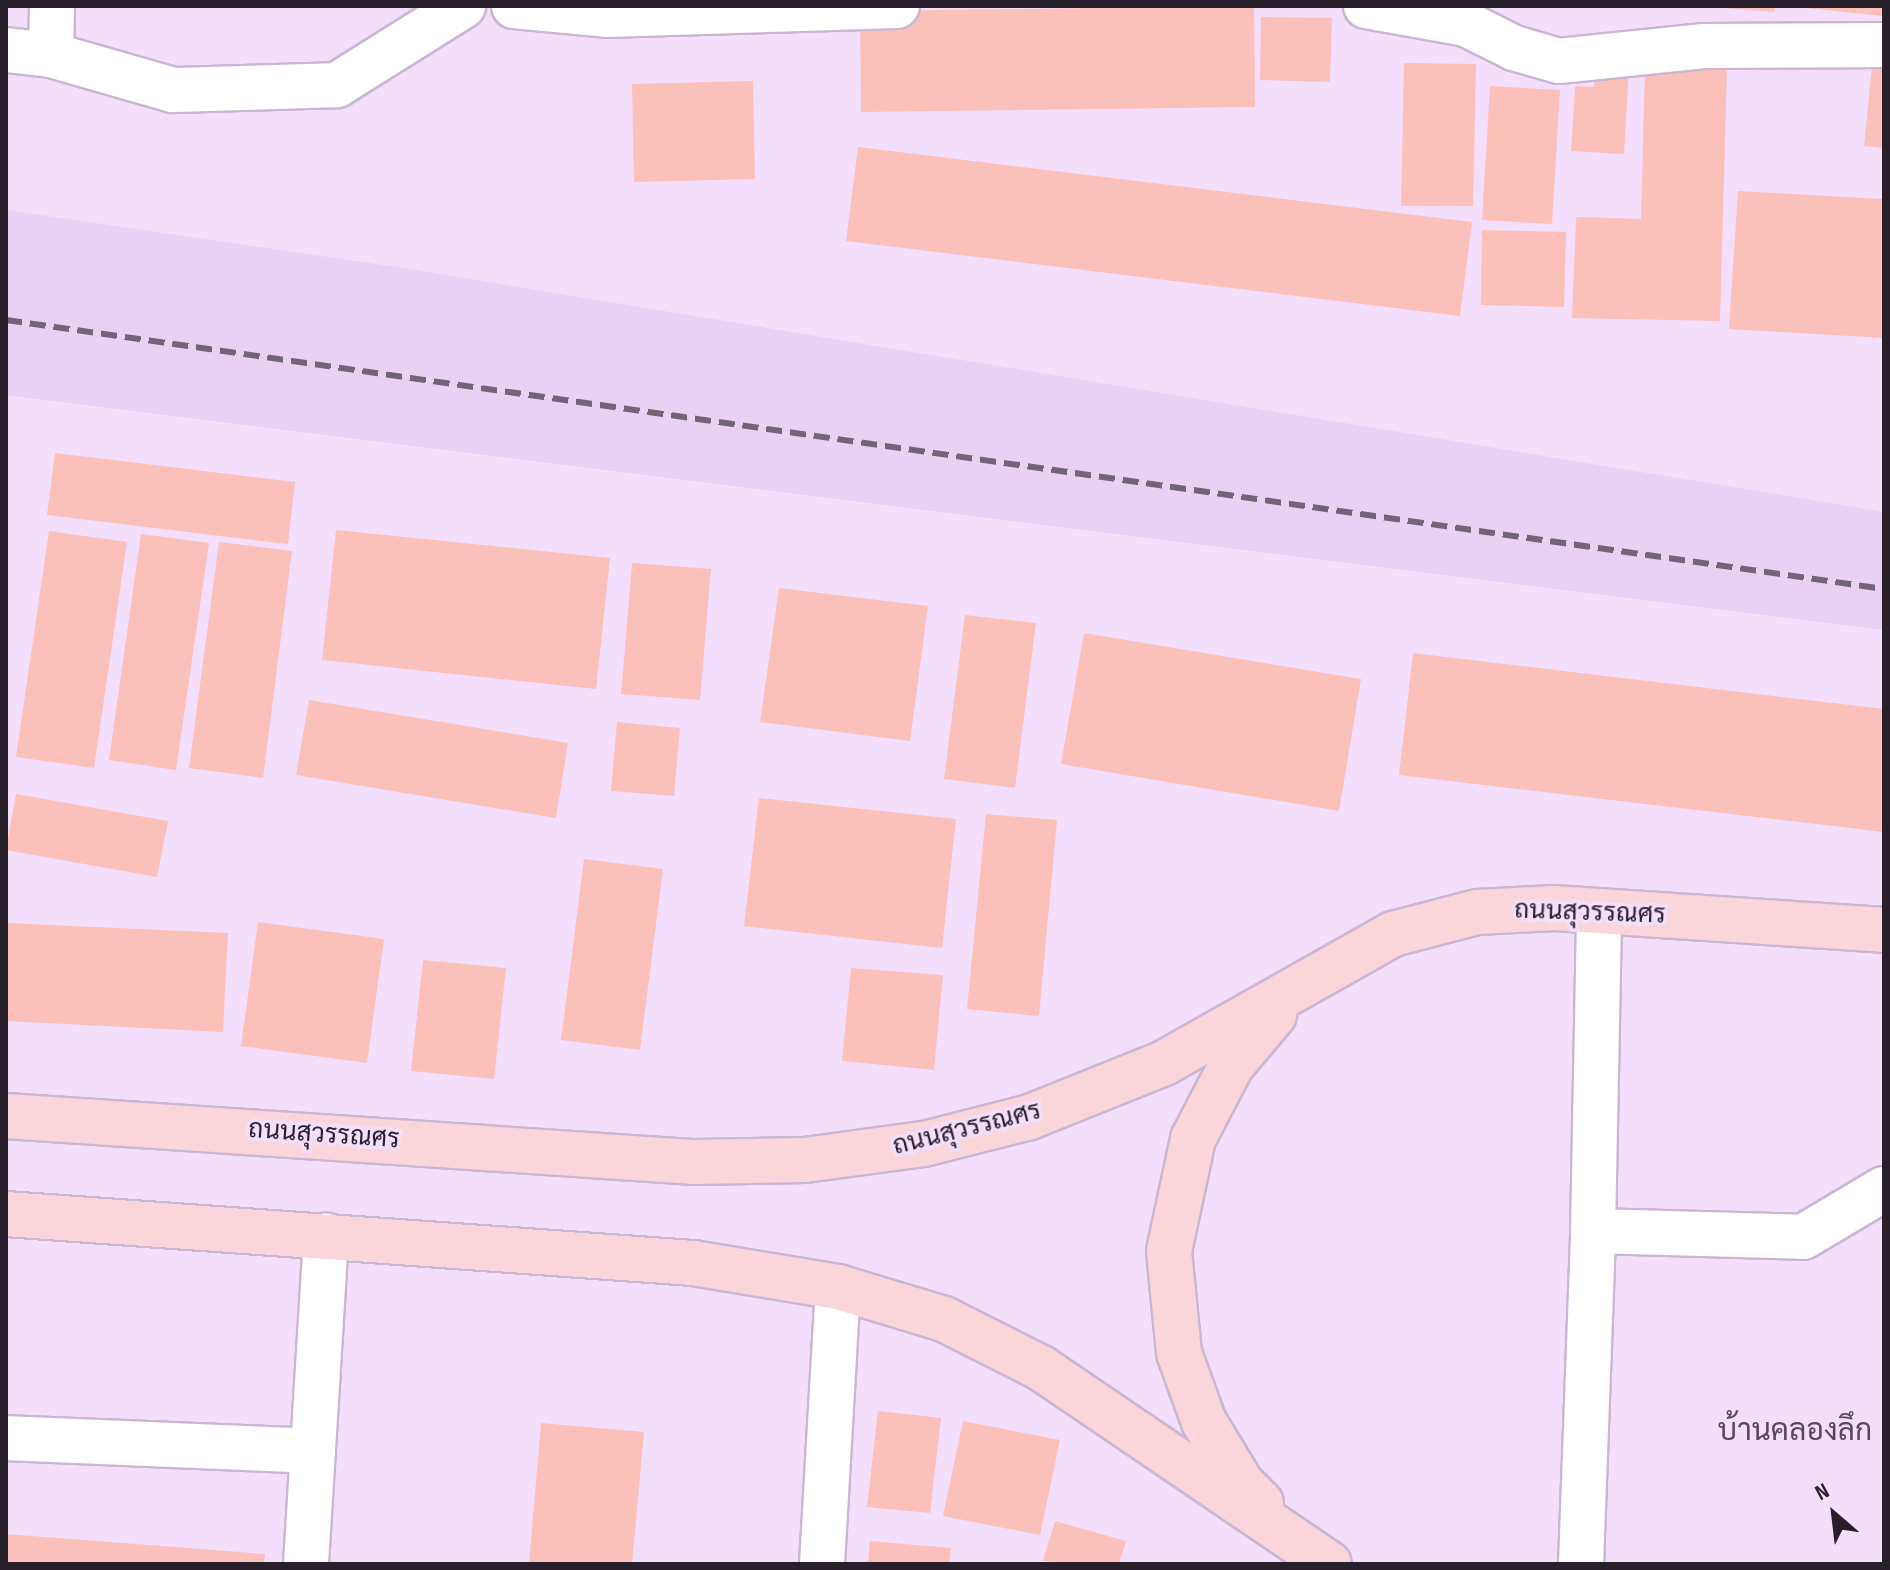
<!DOCTYPE html>
<html>
<head>
<meta charset="utf-8">
<style>
	body { margin:0 }
	#map { position:relative; width:1890px; height:1570px; overflow:hidden; background:#f3defc; font-family:"Sofia Sans Condensed",Sarabun,sans-serif }
	div>[style] { position:absolute }
	.built>* { inset:0; background:#e9d0f4 }
	.building>* { inset:0; background:#fcc0ba }
	.roads { filter:drop-shadow(2px 0 #cab6d3) drop-shadow(-2px 0 #cab6d3) drop-shadow(0 2px #cab6d3) drop-shadow(0 -2px #cab6d3) }
	.minor>* { height:44px; margin:-22px; padding:0 22px; transform-origin:22px; border-radius:22px; background:#fff }
	.major>* { height:44px; margin:-22px; padding:0 22px; transform-origin:22px; border-radius:22px; background:#fad5d9 }
	.rail>* { height:6px; margin-top:-3px; transform-origin:0; background:repeating-linear-gradient(90deg,#716476 0 16px,transparent 0 24px) }
	span { translate:-50% -50%; white-space:nowrap; text-align:center; line-height:1.15; -webkit-text-stroke:7px #f3defc; paint-order:stroke }
	.street-label { font-size:26px; color:#271f2a }
	.quarter-label { font-size:30px; color:#58465f }
	.frame { position:absolute; inset:0; border:8px solid #271f2a; pointer-events:none }
	.north { position:absolute; left:1794px; top:1474px; width:80px; height:80px; -webkit-text-stroke:6px #f3defc; paint-order:stroke; rotate:332deg; font-size:22px; font-weight:700; line-height:32px; text-align:center; color:#271f2a }
	.north::after { content:''; display:block; margin:auto; width:28px; height:36px; background:#271f2a; clip-path:polygon(50% 0,100% 100%,50% 72%,0 100%) }
</style>
</head>
<body>
<div id="map">
	<div class="built">
		<div style="clip-path:polygon(6px 210px,397px 267px,1884px 512px,1884px 630px,6px 395px)"></div>
	</div>
	<div class="building">
		<div style="clip-path:polygon(1254px 6px,1255px 107px,861px 112px,860px 11px)"></div>
		<div style="clip-path:polygon(1698px 6px,1774px 6px,1774px 12px)"></div>
		<div style="clip-path:polygon(1806px 6px,1884px 6px,1884px 16px,1805px 8px)"></div>
		<div style="clip-path:polygon(1261px 17px,1332px 18px,1330px 82px,1260px 80px)"></div>
		<div style="clip-path:polygon(1873px 55px,1884px 56px,1884px 148px,1864px 146px)"></div>
		<div style="clip-path:polygon(1404px 63px,1476px 64px,1473px 206px,1401px 206px)"></div>
		<div style="clip-path:polygon(1595px 67px,1629px 68px,1624px 154px,1571px 151px,1575px 86px,1594px 87px)"></div>
		<div style="clip-path:polygon(1645px 67px,1727px 69px,1720px 321px,1572px 318px,1576px 217px,1641px 219px)"></div>
		<div style="clip-path:polygon(753px 81px,755px 179px,634px 182px,632px 84px)"></div>
		<div style="clip-path:polygon(1490px 86px,1560px 90px,1552px 224px,1482px 220px)"></div>
		<div style="clip-path:polygon(858px 147px,1472px 222px,1460px 316px,846px 241px)"></div>
		<div style="clip-path:polygon(1738px 191px,1884px 199px,1884px 338px,1729px 329px)"></div>
		<div style="clip-path:polygon(1482px 230px,1566px 232px,1564px 307px,1481px 305px)"></div>
		<div style="clip-path:polygon(55px 453px,295px 482px,288px 544px,47px 515px)"></div>
		<div style="clip-path:polygon(336px 530px,610px 558px,596px 689px,322px 660px)"></div>
		<div style="clip-path:polygon(49px 531px,127px 542px,94px 768px,16px 757px)"></div>
		<div style="clip-path:polygon(141px 534px,209px 543px,176px 770px,109px 760px)"></div>
		<div style="clip-path:polygon(219px 542px,292px 551px,263px 778px,189px 768px)"></div>
		<div style="clip-path:polygon(632px 563px,711px 569px,700px 700px,621px 694px)"></div>
		<div style="clip-path:polygon(779px 588px,928px 606px,910px 741px,760px 722px)"></div>
		<div style="clip-path:polygon(965px 615px,1036px 623px,1015px 788px,944px 779px)"></div>
		<div style="clip-path:polygon(1084px 633px,1361px 679px,1339px 811px,1061px 764px)"></div>
		<div style="clip-path:polygon(1413px 653px,1884px 709px,1884px 832px,1399px 775px)"></div>
		<div style="clip-path:polygon(309px 700px,568px 743px,556px 818px,296px 775px)"></div>
		<div style="clip-path:polygon(617px 722px,680px 728px,674px 796px,611px 791px)"></div>
		<div style="clip-path:polygon(16px 794px,168px 821px,157px 877px,6px 850px)"></div>
		<div style="clip-path:polygon(759px 798px,956px 819px,942px 948px,744px 926px)"></div>
		<div style="clip-path:polygon(986px 814px,1057px 820px,1039px 1016px,967px 1009px)"></div>
		<div style="clip-path:polygon(584px 859px,663px 869px,640px 1050px,561px 1040px)"></div>
		<div style="clip-path:polygon(258px 922px,384px 939px,367px 1063px,241px 1046px)"></div>
		<div style="clip-path:polygon(6px 923px,228px 933px,223px 1032px,6px 1021px)"></div>
		<div style="clip-path:polygon(423px 960px,506px 968px,494px 1079px,411px 1071px)"></div>
		<div style="clip-path:polygon(851px 968px,943px 975px,934px 1070px,842px 1061px)"></div>
		<div style="clip-path:polygon(878px 1411px,941px 1418px,930px 1513px,867px 1507px)"></div>
		<div style="clip-path:polygon(963px 1421px,1060px 1440px,1040px 1535px,943px 1516px)"></div>
		<div style="clip-path:polygon(541px 1423px,644px 1432px,632px 1564px,529px 1564px)"></div>
		<div style="clip-path:polygon(1055px 1521px,1126px 1541px,1119px 1564px,1043px 1561px)"></div>
		<div style="clip-path:polygon(6px 1534px,265px 1554px,264px 1564px,6px 1564px)"></div>
		<div style="clip-path:polygon(870px 1541px,951px 1548px,949px 1564px,868px 1564px)"></div>
	</div>
	<div class="roads">
		<div class="minor">
			<div style="left:52px;top:6px;width:49px;rotate:91.2deg"></div>
			<div style="left:51px;top:55px;width:127px;rotate:16deg"></div>
			<div style="left:173px;top:90px;width:164px;rotate:-1.7deg"></div>
			<div style="left:337px;top:85px;width:149px;rotate:-32.1deg"></div>
			<div style="left:514px;top:6px;width:93px;rotate:5.5deg"></div>
			<div style="left:607px;top:15px;width:290px;rotate:-1.8deg"></div>
			<div style="left:1366px;top:6px;width:102px;rotate:10.2deg"></div>
			<div style="left:1466px;top:24px;width:54px;rotate:26.6deg"></div>
			<div style="left:1514px;top:48px;width:47px;rotate:16.1deg"></div>
			<div style="left:1559px;top:61px;width:146px;rotate:-5.9deg"></div>
			<div style="left:1704px;top:46px;width:180px;rotate:-0.3deg"></div>
			<div style="left:6px;top:50px;width:45px;rotate:6.3deg"></div>
			<div style="left:1593px;top:1231px;width:210px;rotate:1.6deg"></div>
			<div style="left:1803px;top:1237px;width:94px;rotate:-30.7deg"></div>
			<div style="left:6px;top:1438px;width:307px;rotate:2.4deg"></div>
			<div style="left:306px;top:1564px;width:329px;rotate:-86.5deg"></div>
			<div style="left:822px;top:1564px;width:277px;rotate:-86.7deg"></div>
			<div style="left:1581px;top:1564px;width:333px;rotate:-87.9deg"></div>
			<div style="left:1593px;top:1231px;width:320px;rotate:-88.9deg"></div>
		</div>
		<div class="major">
			<div style="left:6px;top:1116px;width:690px;rotate:3.83deg"></div>
			<div style="left:694px;top:1162px;width:111px;rotate:-1deg"></div>
			<div style="left:805px;top:1160px;width:120px;rotate:-7.7deg"></div>
			<div style="left:924px;top:1144px;width:109px;rotate:-14.3deg"></div>
			<div style="left:1030px;top:1117px;width:144px;rotate:-21.9deg"></div>
			<div style="left:1164px;top:1063px;width:263px;rotate:-29.4deg"></div>
			<div style="left:1393px;top:934px;width:87px;rotate:-14.7deg"></div>
			<div style="left:1477px;top:912px;width:77px;rotate:-3deg"></div>
			<div style="left:1554px;top:908px;width:331px;rotate:3.8deg"></div>
			<div style="left:6px;top:1214px;width:689px;rotate:4.08deg"></div>
			<div style="left:693px;top:1263px;width:147px;rotate:9.4deg"></div>
			<div style="left:838px;top:1287px;width:111px;rotate:16.8deg"></div>
			<div style="left:944px;top:1319px;width:109px;rotate:26.8deg"></div>
			<div style="left:1041px;top:1368px;width:348px;rotate:34.2deg"></div>
			<div style="left:1261px;top:1503px;width:28px;rotate:-135deg"></div>
			<div style="left:1241px;top:1483px;width:71px;rotate:-121.2deg"></div>
			<div style="left:1204px;top:1422px;width:73px;rotate:-109.9deg"></div>
			<div style="left:1179px;top:1353px;width:102px;rotate:-95.6deg"></div>
			<div style="left:1169px;top:1251px;width:115px;rotate:-77.9deg"></div>
			<div style="left:1193px;top:1139px;width:82px;rotate:-62.5deg"></div>
			<div style="left:1231px;top:1066px;width:67px;rotate:-49.9deg"></div>
		</div>
	</div>
	<div class="rail">
		<div style="left:6px;top:320px;width:1897px;rotate:8.15deg"></div>
	</div>
	<div class="street-label">
		<span style="left:1590px;top:913px;rotate:2deg">ถนนสุวรรณศร</span>
		<span style="left:967px;top:1129px;rotate:-14deg">ถนนสุวรรณศร</span>
		<span style="left:324px;top:1135px;rotate:4deg">ถนนสุวรรณศร</span>
	</div>
	<div class="quarter-label">
		<span style="left:1795px;top:1431px">บ้านคลองลึก</span>
	</div>
	<div class="frame"></div>
	<div class="north">N</div>
</div>
</body>
</html>
